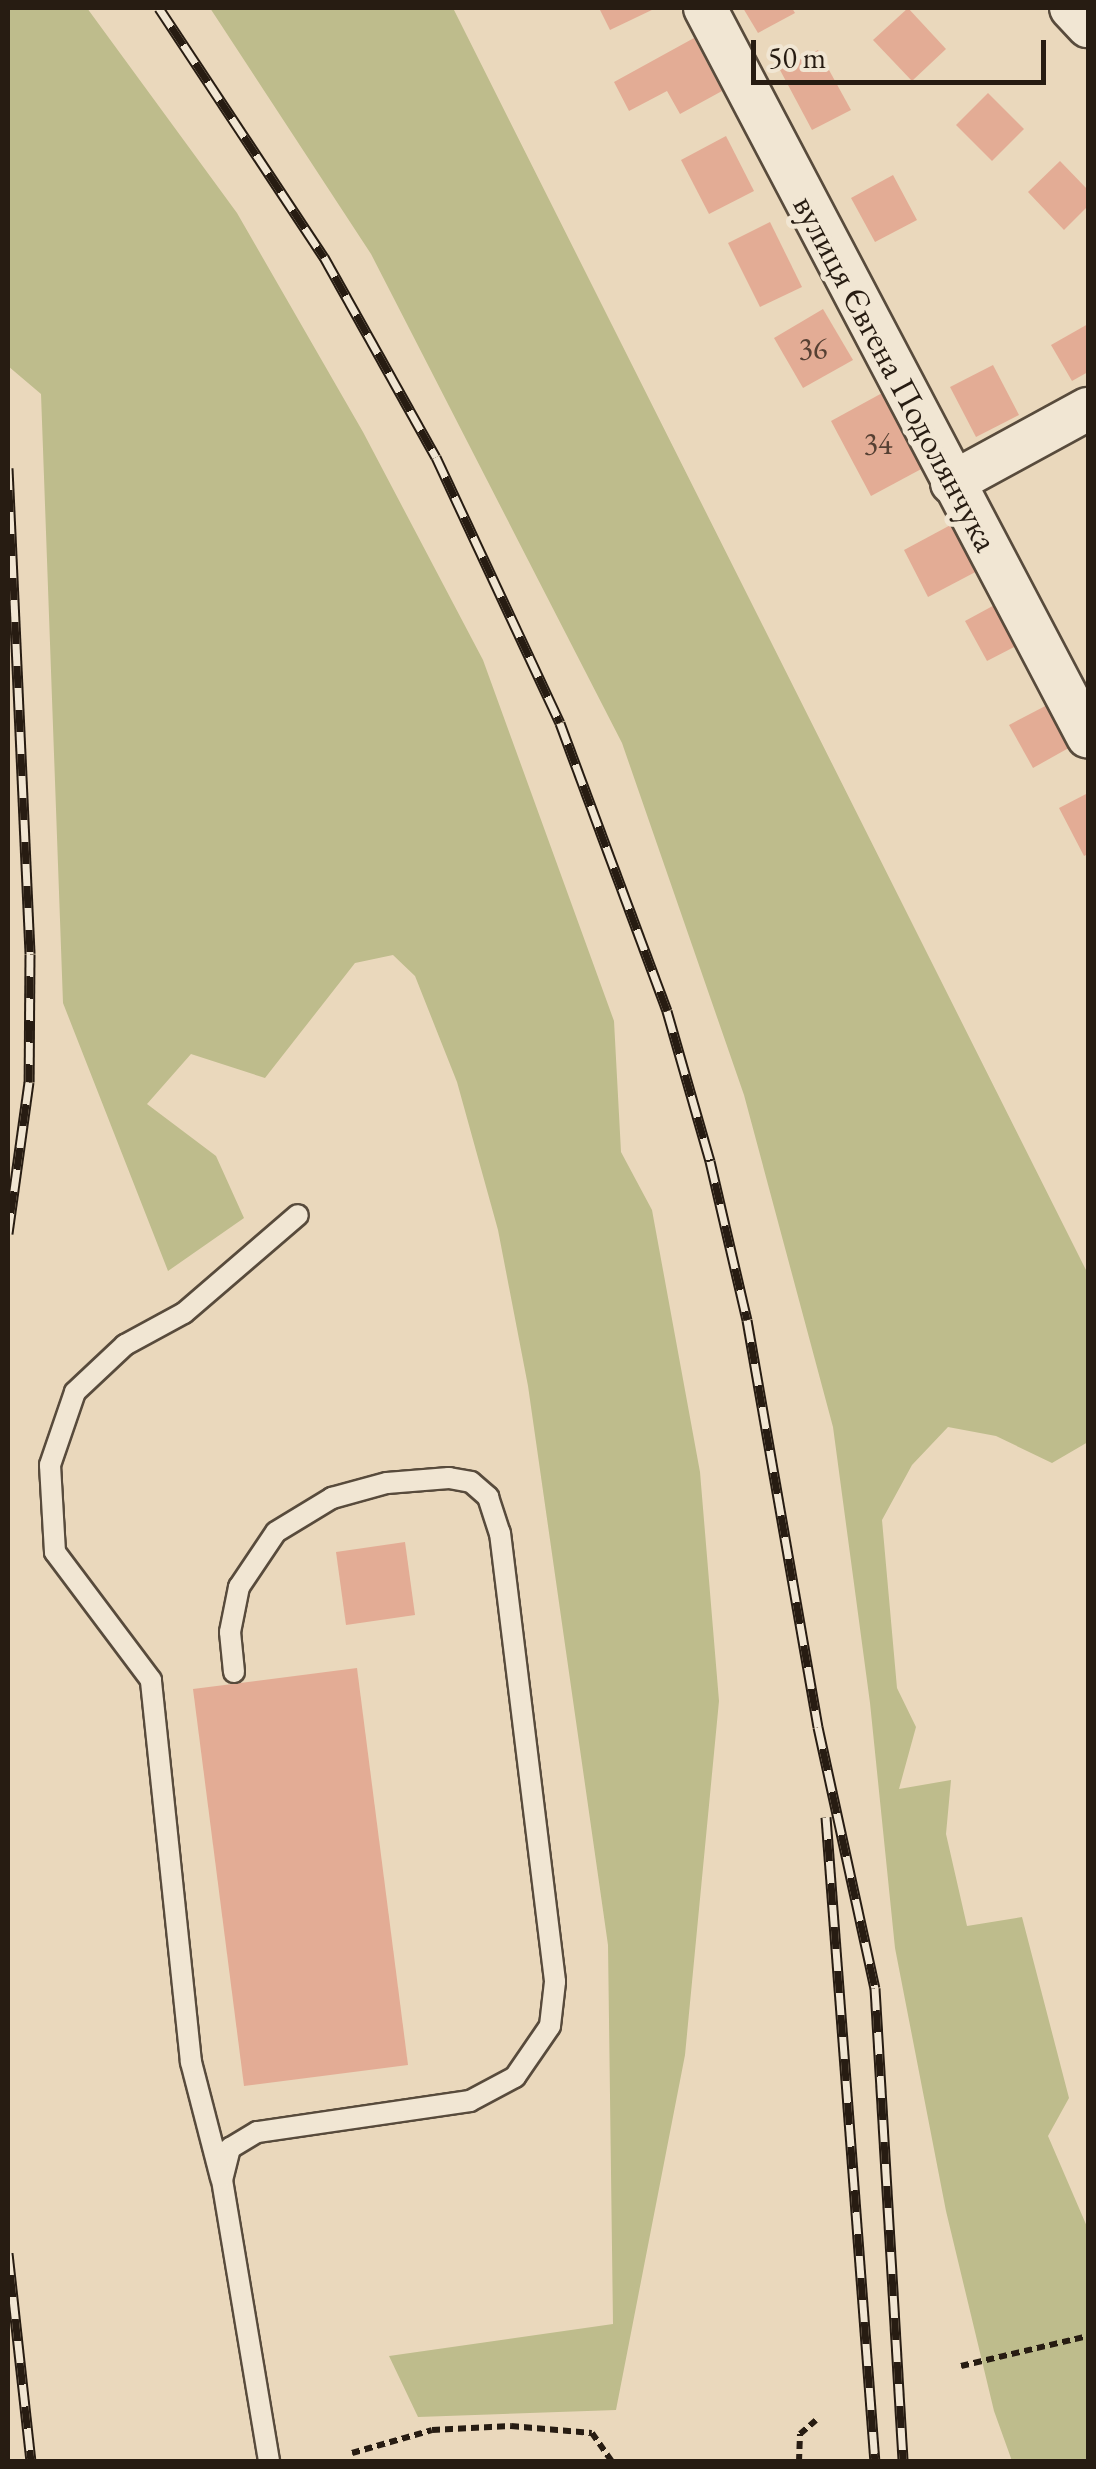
<!DOCTYPE html>
<html>
<head>
<meta charset="utf-8">
<style>
	body { margin:0 }
	#map { position:relative; width:1096px; height:2469px; overflow:hidden; background:#ead8bc; font-family:"EB Garamond",serif }
	div>[style] { position:absolute }
	.green>* { inset:0; background:#bebc8c }
	.building>* { inset:0; background:#e3ac95 }
	.path>* { height:6px; margin-top:-3px; transform-origin:0; background:repeating-linear-gradient(90deg,#271c12 0 8px,transparent 0 13px) }
	.roads { filter:drop-shadow(2px 0 #584b3c) drop-shadow(-2px 0 #584b3c) drop-shadow(0 2px #584b3c) drop-shadow(0 -2px #584b3c) }
	.service>* { height:20px; margin:-10px; padding:0 10px; transform-origin:10px; border-radius:10px; background:#f1e6d3 }
	.minor>* { height:42px; margin:-21px; padding:0 21px; transform-origin:21px; border-radius:21px; background:#f1e6d3 }
	.rail>* { height:11px; margin-top:-5.5px; transform-origin:0; background:repeating-linear-gradient(90deg,#f1e6d3 0 22px,#271c12 0 44px); box-sizing:border-box; border-block:2px solid #271c12 }
	span { translate:-50% -50%; white-space:nowrap; text-align:center; line-height:1.15; -webkit-text-stroke:10px #f1e6d3; paint-order:stroke }
	.number-label { font-size:30px; color:#564033 }
	.number-label span { -webkit-text-stroke-width:0 }
	.street-label { font-size:35px; color:#271c12 }
	.frame { position:absolute; inset:0; border:10px solid #271c12; pointer-events:none }
	.scale { position:absolute; left:751px; top:40px; width:295px; height:45px; box-sizing:border-box; border:5px solid #271c12; border-top:0; padding-left:12px; font-size:30px; line-height:35px; white-space:nowrap; color:#271c12; -webkit-text-stroke:8px #f1e6d3; paint-order:stroke }
</style>
</head>
<body>
<div id="map">
	<div class="green">
		<div style="clip-path:polygon(8px 8px,87px 8px,237px 213px,363px 432px,483px 660px,614px 1021px,621px 1152px,652px 1210px,700px 1472px,719px 1701px,685px 2055px,616px 2410px,418px 2417px,389px 2356px,613px 2324px,608px 1945px,528px 1386px,498px 1230px,457px 1082px,415px 976px,393px 955px,355px 963px,265px 1078px,191px 1054px,147px 1104px,216px 1156px,244px 1218px,168px 1271px,63px 1003px,41px 394px,8px 366px)"></div>
		<div style="clip-path:polygon(210px 8px,453px 8px,1088px 1274px,1088px 1442px,1052px 1463px,996px 1436px,948px 1427px,912px 1465px,882px 1520px,897px 1688px,916px 1727px,899px 1789px,951px 1780px,946px 1834px,967px 1926px,1022px 1917px,1069px 2098px,1048px 2136px,1088px 2229px,1088px 2461px,1012px 2461px,994px 2411px,946px 2211px,895px 1948px,870px 1703px,833px 1427px,744px 1095px,622px 743px,371px 254px)"></div>
	</div>
	<div class="building">
		<div style="clip-path:polygon(599px 8px,656px 8px,610px 30px)"></div>
		<div style="clip-path:polygon(743px 8px,792px 8px,795px 13px,758px 33px)"></div>
		<div style="clip-path:polygon(908px 8px,946px 49px,912px 81px,873px 40px)"></div>
		<div style="clip-path:polygon(694px 38px,722px 91px,680px 114px,667px 91px,629px 111px,614px 82px)"></div>
		<div style="clip-path:polygon(818px 50px,851px 110px,812px 130px,780px 70px)"></div>
		<div style="clip-path:polygon(988px 93px,1024px 129px,992px 161px,956px 125px)"></div>
		<div style="clip-path:polygon(726px 136px,754px 191px,709px 214px,681px 160px)"></div>
		<div style="clip-path:polygon(1060px 161px,1088px 190px,1088px 206px,1064px 230px,1028px 192px)"></div>
		<div style="clip-path:polygon(893px 175px,917px 220px,875px 242px,851px 198px)"></div>
		<div style="clip-path:polygon(770px 222px,802px 287px,760px 307px,728px 243px)"></div>
		<div style="clip-path:polygon(823px 309px,853px 360px,803px 388px,774px 338px)"></div>
		<div style="clip-path:polygon(1088px 324px,1088px 372px,1072px 381px,1051px 345px)"></div>
		<div style="clip-path:polygon(993px 365px,1019px 415px,976px 437px,950px 387px)"></div>
		<div style="clip-path:polygon(884px 392px,925px 467px,871px 496px,831px 421px)"></div>
		<div style="clip-path:polygon(958px 521px,983px 568px,928px 597px,904px 550px)"></div>
		<div style="clip-path:polygon(1000px 602px,1022px 643px,987px 661px,965px 621px)"></div>
		<div style="clip-path:polygon(1051px 703px,1074px 745px,1033px 768px,1009px 725px)"></div>
		<div style="clip-path:polygon(1088px 793px,1088px 854px,1084px 856px,1059px 808px)"></div>
		<div style="clip-path:polygon(405px 1542px,415px 1615px,346px 1625px,336px 1552px)"></div>
		<div style="clip-path:polygon(357px 1668px,408px 2065px,244px 2086px,193px 1689px)"></div>
	</div>
	<div class="path">
		<div style="left:961px;top:2366px;width:130px;rotate:-13.3deg"></div>
		<div style="left:352px;top:2453px;width:83px;rotate:-16deg"></div>
		<div style="left:432px;top:2430px;width:79px;rotate:-2.9deg"></div>
		<div style="left:511px;top:2426px;width:81px;rotate:4.9deg"></div>
		<div style="left:592px;top:2433px;width:35px;rotate:55deg"></div>
		<div style="left:799px;top:2462px;width:28px;rotate:-88deg"></div>
		<div style="left:800px;top:2434px;width:21px;rotate:-41deg"></div>
	</div>
	<div class="roads">
		<div class="service">
			<div style="left:234px;top:1672px;width:40px;rotate:-95.7deg"></div>
			<div style="left:230px;top:1632px;width:46px;rotate:-78.7deg"></div>
			<div style="left:239px;top:1587px;width:66px;rotate:-56.1deg"></div>
			<div style="left:276px;top:1532px;width:66px;rotate:-31.3deg"></div>
			<div style="left:332px;top:1498px;width:57px;rotate:-15.3deg"></div>
			<div style="left:387px;top:1483px;width:62px;rotate:-4.6deg"></div>
			<div style="left:449px;top:1478px;width:22px;rotate:10deg"></div>
			<div style="left:471px;top:1482px;width:23px;rotate:41deg"></div>
			<div style="left:488px;top:1497px;width:38px;rotate:72deg"></div>
			<div style="left:500px;top:1533px;width:452px;rotate:83deg"></div>
			<div style="left:555px;top:1982px;width:44px;rotate:96.5deg"></div>
			<div style="left:550px;top:2026px;width:62px;rotate:124.5deg"></div>
			<div style="left:515px;top:2077px;width:51px;rotate:151.9deg"></div>
			<div style="left:470px;top:2101px;width:215px;rotate:171.7deg"></div>
			<div style="left:257px;top:2132px;width:31px;rotate:149deg"></div>
			<div style="left:230px;top:2148px;width:33px;rotate:104deg"></div>
			<div style="left:222px;top:2180px;width:286px;rotate:80.5deg"></div>
			<div style="left:221px;top:2178px;width:120px;rotate:-104.5deg"></div>
			<div style="left:191px;top:2062px;width:384px;rotate:-96deg"></div>
			<div style="left:151px;top:1680px;width:160px;rotate:-126.9deg"></div>
			<div style="left:55px;top:1552px;width:87px;rotate:-93.3deg"></div>
			<div style="left:50px;top:1465px;width:77px;rotate:-71.1deg"></div>
			<div style="left:75px;top:1392px;width:69px;rotate:-43.2deg"></div>
			<div style="left:125px;top:1345px;width:67px;rotate:-28.5deg"></div>
			<div style="left:184px;top:1313px;width:150px;rotate:-40.7deg"></div>
		</div>
		<div class="minor">
			<div style="left:705px;top:8px;width:823px;rotate:62.28deg"></div>
			<div style="left:1071px;top:8px;width:25px;rotate:47deg"></div>
			<div style="left:952px;top:483px;width:155px;rotate:-28.6deg"></div>
		</div>
	</div>
	<div class="rail">
		<div style="left:159px;top:8px;width:299px;rotate:56.5deg"></div>
		<div style="left:324px;top:257px;width:229px;rotate:60.8deg"></div>
		<div style="left:436px;top:457px;width:293px;rotate:65deg"></div>
		<div style="left:560px;top:723px;width:307px;rotate:69.6deg"></div>
		<div style="left:667px;top:1011px;width:156px;rotate:74deg"></div>
		<div style="left:710px;top:1161px;width:163px;rotate:76.9deg"></div>
		<div style="left:747px;top:1320px;width:413px;rotate:80.1deg"></div>
		<div style="left:818px;top:1727px;width:267px;rotate:77.7deg"></div>
		<div style="left:875px;top:1988px;width:475px;rotate:86.6deg"></div>
		<div style="left:8px;top:468px;width:486px;rotate:87.4deg"></div>
		<div style="left:30px;top:954px;width:128px;rotate:90.4deg"></div>
		<div style="left:29px;top:1082px;width:153px;rotate:97.9deg"></div>
		<div style="left:826px;top:1817px;width:647px;rotate:85.66deg"></div>
		<div style="left:8px;top:2253px;width:210px;rotate:83.7deg"></div>
	</div>
	<div class="number-label">
		<span style="left:813px;top:349px">36</span>
		<span style="left:878px;top:444px">34</span>
	</div>
	<div class="street-label">
		<span style="left:896px;top:373px;rotate:62deg">вулиця Євгена Подолянчука</span>
	</div>
	<div class="frame"></div>
	<div class="scale">50 m</div>
</div>
</body>
</html>
